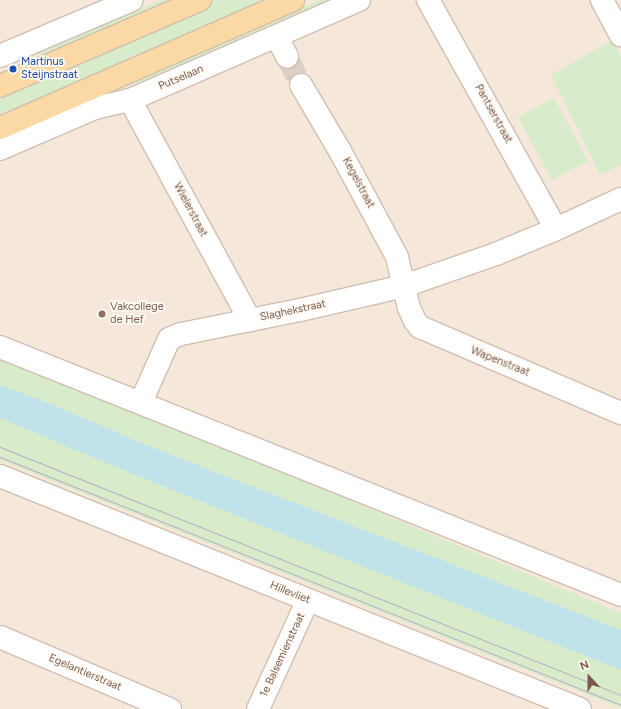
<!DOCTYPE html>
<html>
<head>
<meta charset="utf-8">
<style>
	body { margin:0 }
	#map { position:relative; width:621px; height:709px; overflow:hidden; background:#fdf6ec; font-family:Figtree,sans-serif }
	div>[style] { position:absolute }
	.residential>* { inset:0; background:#f5e8da }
	.green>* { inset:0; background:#d8ecc9 }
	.water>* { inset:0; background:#bfe3e8 }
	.minor-tunnel>* { height:22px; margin-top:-11px; transform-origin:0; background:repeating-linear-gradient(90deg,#dcd0c4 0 22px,transparent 0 33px) }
	.roads { filter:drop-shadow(1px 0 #d1beb0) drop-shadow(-1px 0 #d1beb0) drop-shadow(0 1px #d1beb0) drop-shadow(0 -1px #d1beb0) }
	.minor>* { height:22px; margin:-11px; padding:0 11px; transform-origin:11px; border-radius:11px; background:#fff }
	.major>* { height:22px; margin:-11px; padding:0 11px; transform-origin:11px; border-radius:11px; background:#fbd9a5 }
	.tram>* { height:1px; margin:-0.5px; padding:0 0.5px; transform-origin:0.5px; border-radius:0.5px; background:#b9a8c9 }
	.dots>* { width:11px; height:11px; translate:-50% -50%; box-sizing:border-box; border:2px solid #fffaf3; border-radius:50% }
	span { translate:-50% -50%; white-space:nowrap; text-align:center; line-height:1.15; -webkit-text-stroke:3.5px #fffaf3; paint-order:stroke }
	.transit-label { font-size:11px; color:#164399 }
	.left { translate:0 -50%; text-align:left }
	.street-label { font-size:11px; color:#7a5c4d }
	.education-label { font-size:11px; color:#785e54 }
	.north { position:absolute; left:569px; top:657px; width:40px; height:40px; -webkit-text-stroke:3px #fffaf3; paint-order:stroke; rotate:339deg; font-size:11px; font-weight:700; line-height:16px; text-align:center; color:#7a5c4d }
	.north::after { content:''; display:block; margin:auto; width:14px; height:18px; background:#7a5c4d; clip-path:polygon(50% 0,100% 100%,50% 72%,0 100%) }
</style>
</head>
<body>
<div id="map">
	<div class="residential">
		<div style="clip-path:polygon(0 0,621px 0,621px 709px,0 709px)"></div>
	</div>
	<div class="green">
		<div style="clip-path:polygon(160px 0,179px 0,47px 57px,45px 53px,35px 56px,35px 55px)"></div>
		<div style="clip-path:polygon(212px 0,282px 0,0 121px,0 92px)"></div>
		<div style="clip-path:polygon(320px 0,332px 0,137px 85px,135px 81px)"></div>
		<div style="clip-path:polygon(612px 40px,621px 56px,621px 165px,600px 175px,551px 75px)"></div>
		<div style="clip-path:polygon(554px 98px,588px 161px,552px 180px,518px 117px)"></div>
		<div style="clip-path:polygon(0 355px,621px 613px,621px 630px,149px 446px,46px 402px,0 385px)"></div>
		<div style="clip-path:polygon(0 418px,125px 471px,621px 670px,621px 708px,0 460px)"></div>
	</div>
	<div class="water">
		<div style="clip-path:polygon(0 385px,46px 402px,149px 446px,621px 630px,621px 670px,125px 471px,0 418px)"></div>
	</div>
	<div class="minor-tunnel">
		<div style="left:287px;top:57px;width:31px;rotate:63deg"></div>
	</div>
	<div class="roads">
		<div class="minor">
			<div style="left:428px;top:0;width:262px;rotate:60.8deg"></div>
			<div style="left:602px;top:0;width:40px;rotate:62deg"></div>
			<div style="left:277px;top:37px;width:22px;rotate:63deg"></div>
			<div style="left:0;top:56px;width:143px;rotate:-23deg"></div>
			<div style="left:301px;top:85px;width:77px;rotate:59.4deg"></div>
			<div style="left:340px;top:151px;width:120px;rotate:61.7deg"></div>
			<div style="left:397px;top:257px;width:52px;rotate:76.8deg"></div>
			<div style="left:409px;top:308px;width:14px;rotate:65deg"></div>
			<div style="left:415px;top:321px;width:8px;rotate:50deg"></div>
			<div style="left:420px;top:327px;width:219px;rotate:23.2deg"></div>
			<div style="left:130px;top:100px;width:251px;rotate:61.4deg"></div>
			<div style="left:0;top:149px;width:103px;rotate:-23.3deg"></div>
			<div style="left:95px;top:108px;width:36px;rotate:-13deg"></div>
			<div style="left:130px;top:100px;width:250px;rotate:-23.6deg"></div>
			<div style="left:0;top:347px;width:669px;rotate:21.77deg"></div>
			<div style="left:141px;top:402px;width:69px;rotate:-66deg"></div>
			<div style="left:169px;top:339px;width:13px;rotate:-23deg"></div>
			<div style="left:181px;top:334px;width:121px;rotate:-11.4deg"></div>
			<div style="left:300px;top:310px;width:107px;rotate:-13deg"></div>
			<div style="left:404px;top:286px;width:97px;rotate:-19.2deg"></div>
			<div style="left:496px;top:254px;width:65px;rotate:-22.6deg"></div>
			<div style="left:556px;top:229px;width:72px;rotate:-24.8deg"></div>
			<div style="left:0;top:476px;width:625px;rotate:21.89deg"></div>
			<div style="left:0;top:637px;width:185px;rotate:23deg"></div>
			<div style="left:258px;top:709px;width:120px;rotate:-65.4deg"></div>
		</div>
		<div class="major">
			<div style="left:0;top:86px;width:218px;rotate:-23.3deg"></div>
			<div style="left:0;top:128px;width:320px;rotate:-23.6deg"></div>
		</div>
	</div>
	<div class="tram">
		<div style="left:0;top:447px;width:669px;rotate:21.77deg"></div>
		<div style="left:0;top:457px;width:669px;rotate:21.77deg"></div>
	</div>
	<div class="dots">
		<div style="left:13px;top:69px;background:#1a4fb4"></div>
		<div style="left:102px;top:314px;background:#8d6e63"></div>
	</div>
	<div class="transit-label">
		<span class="left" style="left:21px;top:69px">Martinus<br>Steijnstraat</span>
	</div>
	<div class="street-label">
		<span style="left:181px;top:78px;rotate:-23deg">Putselaan</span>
		<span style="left:493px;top:114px;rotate:61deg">Pantserstraat</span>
		<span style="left:358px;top:183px;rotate:62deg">Kegelstraat</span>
		<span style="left:190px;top:210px;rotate:62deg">Wielerstraat</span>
		<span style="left:293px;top:311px;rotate:-12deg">Slaghekstraat</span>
		<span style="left:500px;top:362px;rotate:22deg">Wapenstraat</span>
		<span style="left:290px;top:593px;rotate:22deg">Hillevliet</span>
		<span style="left:283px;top:655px;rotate:-65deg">1e Balsemienstraat</span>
		<span style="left:85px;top:673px;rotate:23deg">Egelantierstraat</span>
	</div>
	<div class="education-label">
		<span class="left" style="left:110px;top:314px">Vakcollege<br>de Hef</span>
	</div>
	<div class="north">N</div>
</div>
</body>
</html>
